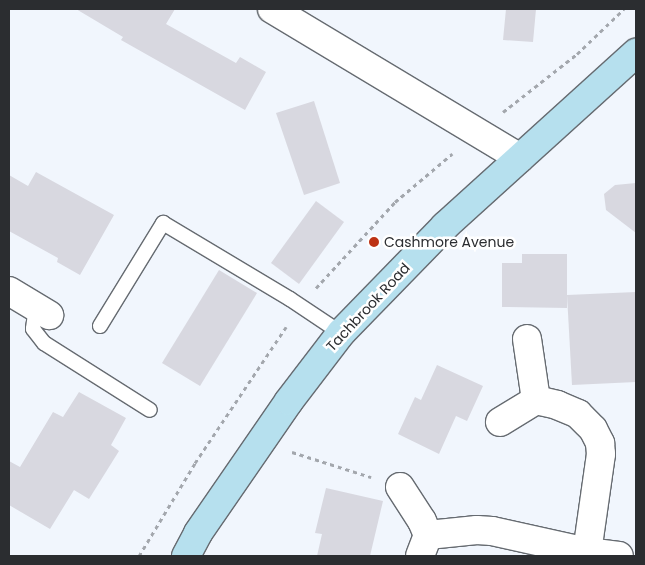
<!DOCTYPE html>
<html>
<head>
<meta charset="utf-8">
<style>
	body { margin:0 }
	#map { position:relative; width:645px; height:565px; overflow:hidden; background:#f1f6fd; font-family:Poppins,sans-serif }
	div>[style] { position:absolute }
	.building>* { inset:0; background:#d8d8e0 }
	.path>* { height:3px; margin-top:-1.5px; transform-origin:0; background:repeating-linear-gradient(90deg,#a3a7ad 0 4px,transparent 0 8px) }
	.roads { filter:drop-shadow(1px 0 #666b71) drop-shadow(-1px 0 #666b71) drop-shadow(0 1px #666b71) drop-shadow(0 -1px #666b71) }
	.service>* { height:14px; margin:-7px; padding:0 7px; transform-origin:7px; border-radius:7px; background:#fff }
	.minor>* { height:28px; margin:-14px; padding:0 14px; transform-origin:14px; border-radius:14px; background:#fff }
	.secondary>* { height:28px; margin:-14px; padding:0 14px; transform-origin:14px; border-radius:14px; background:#b6e0ee }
	.dots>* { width:14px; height:14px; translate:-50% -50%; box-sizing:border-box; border:2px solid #fff; border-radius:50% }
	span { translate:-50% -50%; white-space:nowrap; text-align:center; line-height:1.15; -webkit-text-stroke:5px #fff; paint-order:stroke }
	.poi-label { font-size:14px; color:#2b2d30 }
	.left { translate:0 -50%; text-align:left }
	.street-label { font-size:14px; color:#2b2d30 }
	.frame { position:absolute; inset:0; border:10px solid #2b2d30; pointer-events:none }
</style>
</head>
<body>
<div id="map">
	<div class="building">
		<div style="clip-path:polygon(76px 9px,175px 9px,166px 24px,236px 63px,240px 57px,266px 72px,245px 110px,121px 40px,123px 37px)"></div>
		<div style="clip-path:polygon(506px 9px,536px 9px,533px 42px,503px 40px)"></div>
		<div style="clip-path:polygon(314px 101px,340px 183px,304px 195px,276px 113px)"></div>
		<div style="clip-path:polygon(36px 172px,114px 215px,80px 275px,57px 262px,58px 258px,9px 231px,9px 175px,28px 186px)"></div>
		<div style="clip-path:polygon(636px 183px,636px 233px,606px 210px,604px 194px,615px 185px)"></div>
		<div style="clip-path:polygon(316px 201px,344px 222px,299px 284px,271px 263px)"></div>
		<div style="clip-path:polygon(522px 254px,567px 254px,567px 308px,502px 307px,502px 263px,522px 263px)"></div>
		<div style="clip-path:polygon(219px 270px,257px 293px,200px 386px,162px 363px)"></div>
		<div style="clip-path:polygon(636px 292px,636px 382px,572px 385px,567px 295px)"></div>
		<div style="clip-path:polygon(437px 365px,483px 386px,467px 421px,456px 416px,439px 454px,398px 434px,415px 397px,421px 400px)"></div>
		<div style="clip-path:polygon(79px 392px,126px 418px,111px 445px,119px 451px,89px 499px,74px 490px,50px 529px,9px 505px,9px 461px,20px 467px,53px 412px,63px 417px)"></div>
		<div style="clip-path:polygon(326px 488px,383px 501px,370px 556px,317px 556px,322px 534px,315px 533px)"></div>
	</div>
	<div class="path">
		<div style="left:503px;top:112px;width:94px;rotate:-38.1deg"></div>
		<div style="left:577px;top:54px;width:65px;rotate:-43.8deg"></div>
		<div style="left:316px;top:288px;width:117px;rotate:-47.4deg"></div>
		<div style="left:395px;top:202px;width:75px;rotate:-40.1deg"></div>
		<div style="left:292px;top:452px;width:83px;rotate:17.6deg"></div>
		<div style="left:139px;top:556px;width:109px;rotate:-58.9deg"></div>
		<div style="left:195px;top:463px;width:164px;rotate:-56.2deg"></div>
	</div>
	<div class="roads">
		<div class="service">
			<div style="left:36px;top:307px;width:22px;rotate:98deg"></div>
			<div style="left:33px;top:329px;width:18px;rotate:52deg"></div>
			<div style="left:44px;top:343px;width:125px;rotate:32.3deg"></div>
			<div style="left:100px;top:326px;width:121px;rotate:-58.5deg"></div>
			<div style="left:163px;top:223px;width:148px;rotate:30.9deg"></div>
			<div style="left:290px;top:299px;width:61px;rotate:33.7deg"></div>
		</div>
		<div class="minor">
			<div style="left:272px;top:9px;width:289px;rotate:31deg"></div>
			<div style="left:9px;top:291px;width:47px;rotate:31deg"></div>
			<div style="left:527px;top:339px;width:62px;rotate:81.6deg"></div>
			<div style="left:500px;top:422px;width:42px;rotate:-31.4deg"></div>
			<div style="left:536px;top:400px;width:22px;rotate:13deg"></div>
			<div style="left:557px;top:405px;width:23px;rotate:23deg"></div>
			<div style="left:578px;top:414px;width:21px;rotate:45deg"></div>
			<div style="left:593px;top:429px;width:16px;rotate:63deg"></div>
			<div style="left:600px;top:443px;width:11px;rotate:85deg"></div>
			<div style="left:601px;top:454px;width:99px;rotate:98.1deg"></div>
			<div style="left:400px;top:487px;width:40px;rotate:57.1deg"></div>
			<div style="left:422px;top:521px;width:15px;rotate:67deg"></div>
			<div style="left:428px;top:535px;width:22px;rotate:111deg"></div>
			<div style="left:428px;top:535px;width:49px;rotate:-5.8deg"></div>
			<div style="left:477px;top:530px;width:15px;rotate:4deg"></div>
			<div style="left:492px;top:531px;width:97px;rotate:12.5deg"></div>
			<div style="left:587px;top:552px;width:32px;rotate:7deg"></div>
		</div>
		<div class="secondary">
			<div style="left:186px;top:556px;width:26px;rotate:-62deg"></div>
			<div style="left:198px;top:533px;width:160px;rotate:-55.4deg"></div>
			<div style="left:289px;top:401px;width:86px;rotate:-52.6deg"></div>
			<div style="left:341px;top:333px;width:149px;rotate:-45.8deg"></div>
			<div style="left:445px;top:226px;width:258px;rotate:-42.2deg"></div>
		</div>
	</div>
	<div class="dots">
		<div style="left:374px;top:242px;background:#bd3214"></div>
	</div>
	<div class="poi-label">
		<span class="left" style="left:384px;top:242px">Cashmore Avenue</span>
	</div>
	<div class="street-label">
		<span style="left:368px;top:307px;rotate:-47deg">Tachbrook Road</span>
	</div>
	<div class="frame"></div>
</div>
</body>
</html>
